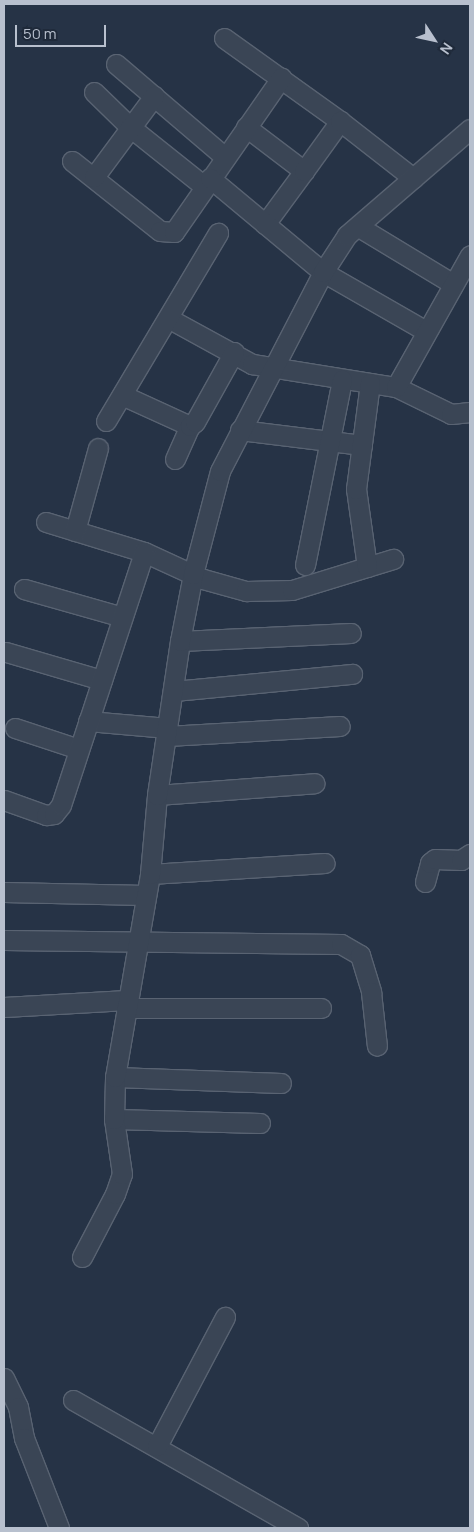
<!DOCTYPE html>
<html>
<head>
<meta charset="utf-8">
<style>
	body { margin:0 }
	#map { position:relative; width:474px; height:1532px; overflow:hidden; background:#263346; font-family:Manrope,sans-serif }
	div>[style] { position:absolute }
	.roads { filter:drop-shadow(1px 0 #596372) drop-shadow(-1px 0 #596372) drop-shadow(0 1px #596372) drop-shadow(0 -1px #596372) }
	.minor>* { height:19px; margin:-9.5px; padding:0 9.5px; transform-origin:9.5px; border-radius:9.5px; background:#3a4555 }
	span { translate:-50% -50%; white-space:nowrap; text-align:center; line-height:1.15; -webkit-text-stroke:4px #1f2a3a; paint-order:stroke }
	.frame { position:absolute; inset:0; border:5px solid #b8c0ce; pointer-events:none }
	.north { position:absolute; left:409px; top:15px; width:50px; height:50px; -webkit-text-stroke:4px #1f2a3a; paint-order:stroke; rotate:125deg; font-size:14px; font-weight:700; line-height:20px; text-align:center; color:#b8c0ce }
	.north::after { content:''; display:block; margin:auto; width:18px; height:22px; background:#b8c0ce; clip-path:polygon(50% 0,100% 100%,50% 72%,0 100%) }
	.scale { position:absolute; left:15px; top:25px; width:91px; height:22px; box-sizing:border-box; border:2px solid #b8c0ce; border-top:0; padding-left:6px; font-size:15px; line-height:18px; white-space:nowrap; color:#b8c0ce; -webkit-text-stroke:4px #1f2a3a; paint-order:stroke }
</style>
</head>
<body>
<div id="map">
	<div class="roads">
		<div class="minor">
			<div style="left:224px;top:38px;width:143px;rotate:35.6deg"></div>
			<div style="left:116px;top:64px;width:143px;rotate:40.5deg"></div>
			<div style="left:94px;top:92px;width:50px;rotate:44.2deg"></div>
			<div style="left:130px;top:127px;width:95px;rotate:38.6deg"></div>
			<div style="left:246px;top:127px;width:73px;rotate:37.2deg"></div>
			<div style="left:304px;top:171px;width:66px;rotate:126.3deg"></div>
			<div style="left:72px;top:161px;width:112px;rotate:38.5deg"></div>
			<div style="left:160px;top:231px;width:14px;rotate:4deg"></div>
			<div style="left:174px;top:232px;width:188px;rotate:-55.2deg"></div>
			<div style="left:304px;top:171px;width:62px;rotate:-54.2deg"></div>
			<div style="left:340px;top:121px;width:93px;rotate:38deg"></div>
			<div style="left:94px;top:177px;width:101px;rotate:-53.5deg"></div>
			<div style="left:210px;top:178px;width:147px;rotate:39.8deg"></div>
			<div style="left:323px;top:272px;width:119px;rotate:29.8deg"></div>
			<div style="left:359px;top:227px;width:110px;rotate:31.2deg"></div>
			<div style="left:168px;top:318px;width:96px;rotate:28.7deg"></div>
			<div style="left:252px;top:364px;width:146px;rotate:9.1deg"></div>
			<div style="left:396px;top:387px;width:61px;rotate:26.1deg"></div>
			<div style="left:451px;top:414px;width:19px;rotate:-6deg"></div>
			<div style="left:396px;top:387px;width:151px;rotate:-60.7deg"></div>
			<div style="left:122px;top:395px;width:75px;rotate:24.5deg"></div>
			<div style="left:106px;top:421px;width:219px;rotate:-59.2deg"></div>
			<div style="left:240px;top:430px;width:123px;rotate:7deg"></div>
			<div style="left:175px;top:459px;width:36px;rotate:-66deg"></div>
			<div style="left:190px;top:426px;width:6px;rotate:-39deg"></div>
			<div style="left:195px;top:422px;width:80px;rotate:-60.9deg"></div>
			<div style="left:46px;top:522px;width:102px;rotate:17deg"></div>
			<div style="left:144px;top:552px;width:65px;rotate:24.6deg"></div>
			<div style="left:203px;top:579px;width:45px;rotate:15.6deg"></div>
			<div style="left:246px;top:591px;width:46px;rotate:-1.2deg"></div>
			<div style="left:292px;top:590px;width:106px;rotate:-17.1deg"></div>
			<div style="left:75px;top:531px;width:86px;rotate:-74.5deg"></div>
			<div style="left:305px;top:565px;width:189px;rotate:-78.7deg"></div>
			<div style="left:367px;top:567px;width:79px;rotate:-98deg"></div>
			<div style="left:356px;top:489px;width:107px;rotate:-82.5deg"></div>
			<div style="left:24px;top:589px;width:102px;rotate:15.9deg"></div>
			<div style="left:180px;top:641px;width:171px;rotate:-2.7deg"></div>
			<div style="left:6px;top:652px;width:100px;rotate:16.3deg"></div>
			<div style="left:174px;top:691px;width:179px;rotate:-5.5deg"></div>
			<div style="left:88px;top:721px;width:80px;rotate:5deg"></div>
			<div style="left:15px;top:728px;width:67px;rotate:18.2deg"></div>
			<div style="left:167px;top:736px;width:173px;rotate:-3.3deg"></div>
			<div style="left:157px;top:795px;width:158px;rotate:-4.3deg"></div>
			<div style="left:4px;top:800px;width:45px;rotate:19.7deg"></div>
			<div style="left:46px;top:815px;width:8px;rotate:-7deg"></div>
			<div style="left:54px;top:814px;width:11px;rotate:-52deg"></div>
			<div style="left:61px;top:805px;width:266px;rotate:-71.8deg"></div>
			<div style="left:150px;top:874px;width:175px;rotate:-3.6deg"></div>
			<div style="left:425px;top:882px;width:20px;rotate:-75deg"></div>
			<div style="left:430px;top:863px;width:6px;rotate:-39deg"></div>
			<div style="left:435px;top:859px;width:26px;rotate:2deg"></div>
			<div style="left:461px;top:860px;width:11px;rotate:-34deg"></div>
			<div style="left:4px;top:892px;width:142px;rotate:1.2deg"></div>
			<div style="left:4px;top:940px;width:337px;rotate:0.7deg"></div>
			<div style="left:341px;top:944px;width:22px;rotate:30deg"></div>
			<div style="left:360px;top:955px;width:39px;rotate:73deg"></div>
			<div style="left:371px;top:992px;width:54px;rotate:83.7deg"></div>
			<div style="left:4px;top:1007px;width:123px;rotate:-3.3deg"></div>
			<div style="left:126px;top:1008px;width:195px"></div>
			<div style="left:115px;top:1077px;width:166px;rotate:2.1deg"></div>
			<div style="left:114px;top:1119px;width:146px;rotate:1.6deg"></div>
			<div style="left:82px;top:1257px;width:71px;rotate:-62.4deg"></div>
			<div style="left:115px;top:1194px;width:21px;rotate:-71deg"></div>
			<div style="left:122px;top:1174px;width:56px;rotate:-98.3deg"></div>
			<div style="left:114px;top:1119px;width:42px;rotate:-88.6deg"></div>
			<div style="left:115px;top:1077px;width:206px;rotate:-80.2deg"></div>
			<div style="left:150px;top:874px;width:79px;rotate:-84.9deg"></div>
			<div style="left:157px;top:795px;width:156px;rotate:-81.5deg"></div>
			<div style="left:180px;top:641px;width:68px;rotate:-79deg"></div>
			<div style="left:193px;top:574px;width:106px;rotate:-75.3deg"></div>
			<div style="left:220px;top:471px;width:224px;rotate:-62.6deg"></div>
			<div style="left:323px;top:272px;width:44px;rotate:-57deg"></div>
			<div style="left:347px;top:235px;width:162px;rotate:-40.8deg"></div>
			<div style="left:4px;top:1378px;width:32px;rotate:64deg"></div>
			<div style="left:18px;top:1407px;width:32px;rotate:79deg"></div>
			<div style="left:24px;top:1438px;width:97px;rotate:68.7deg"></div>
			<div style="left:73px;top:1400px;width:259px;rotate:29.6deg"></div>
			<div style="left:157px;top:1446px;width:146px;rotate:-62.2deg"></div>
		</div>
	</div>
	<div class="frame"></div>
	<div class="north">N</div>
	<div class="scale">50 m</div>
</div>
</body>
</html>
